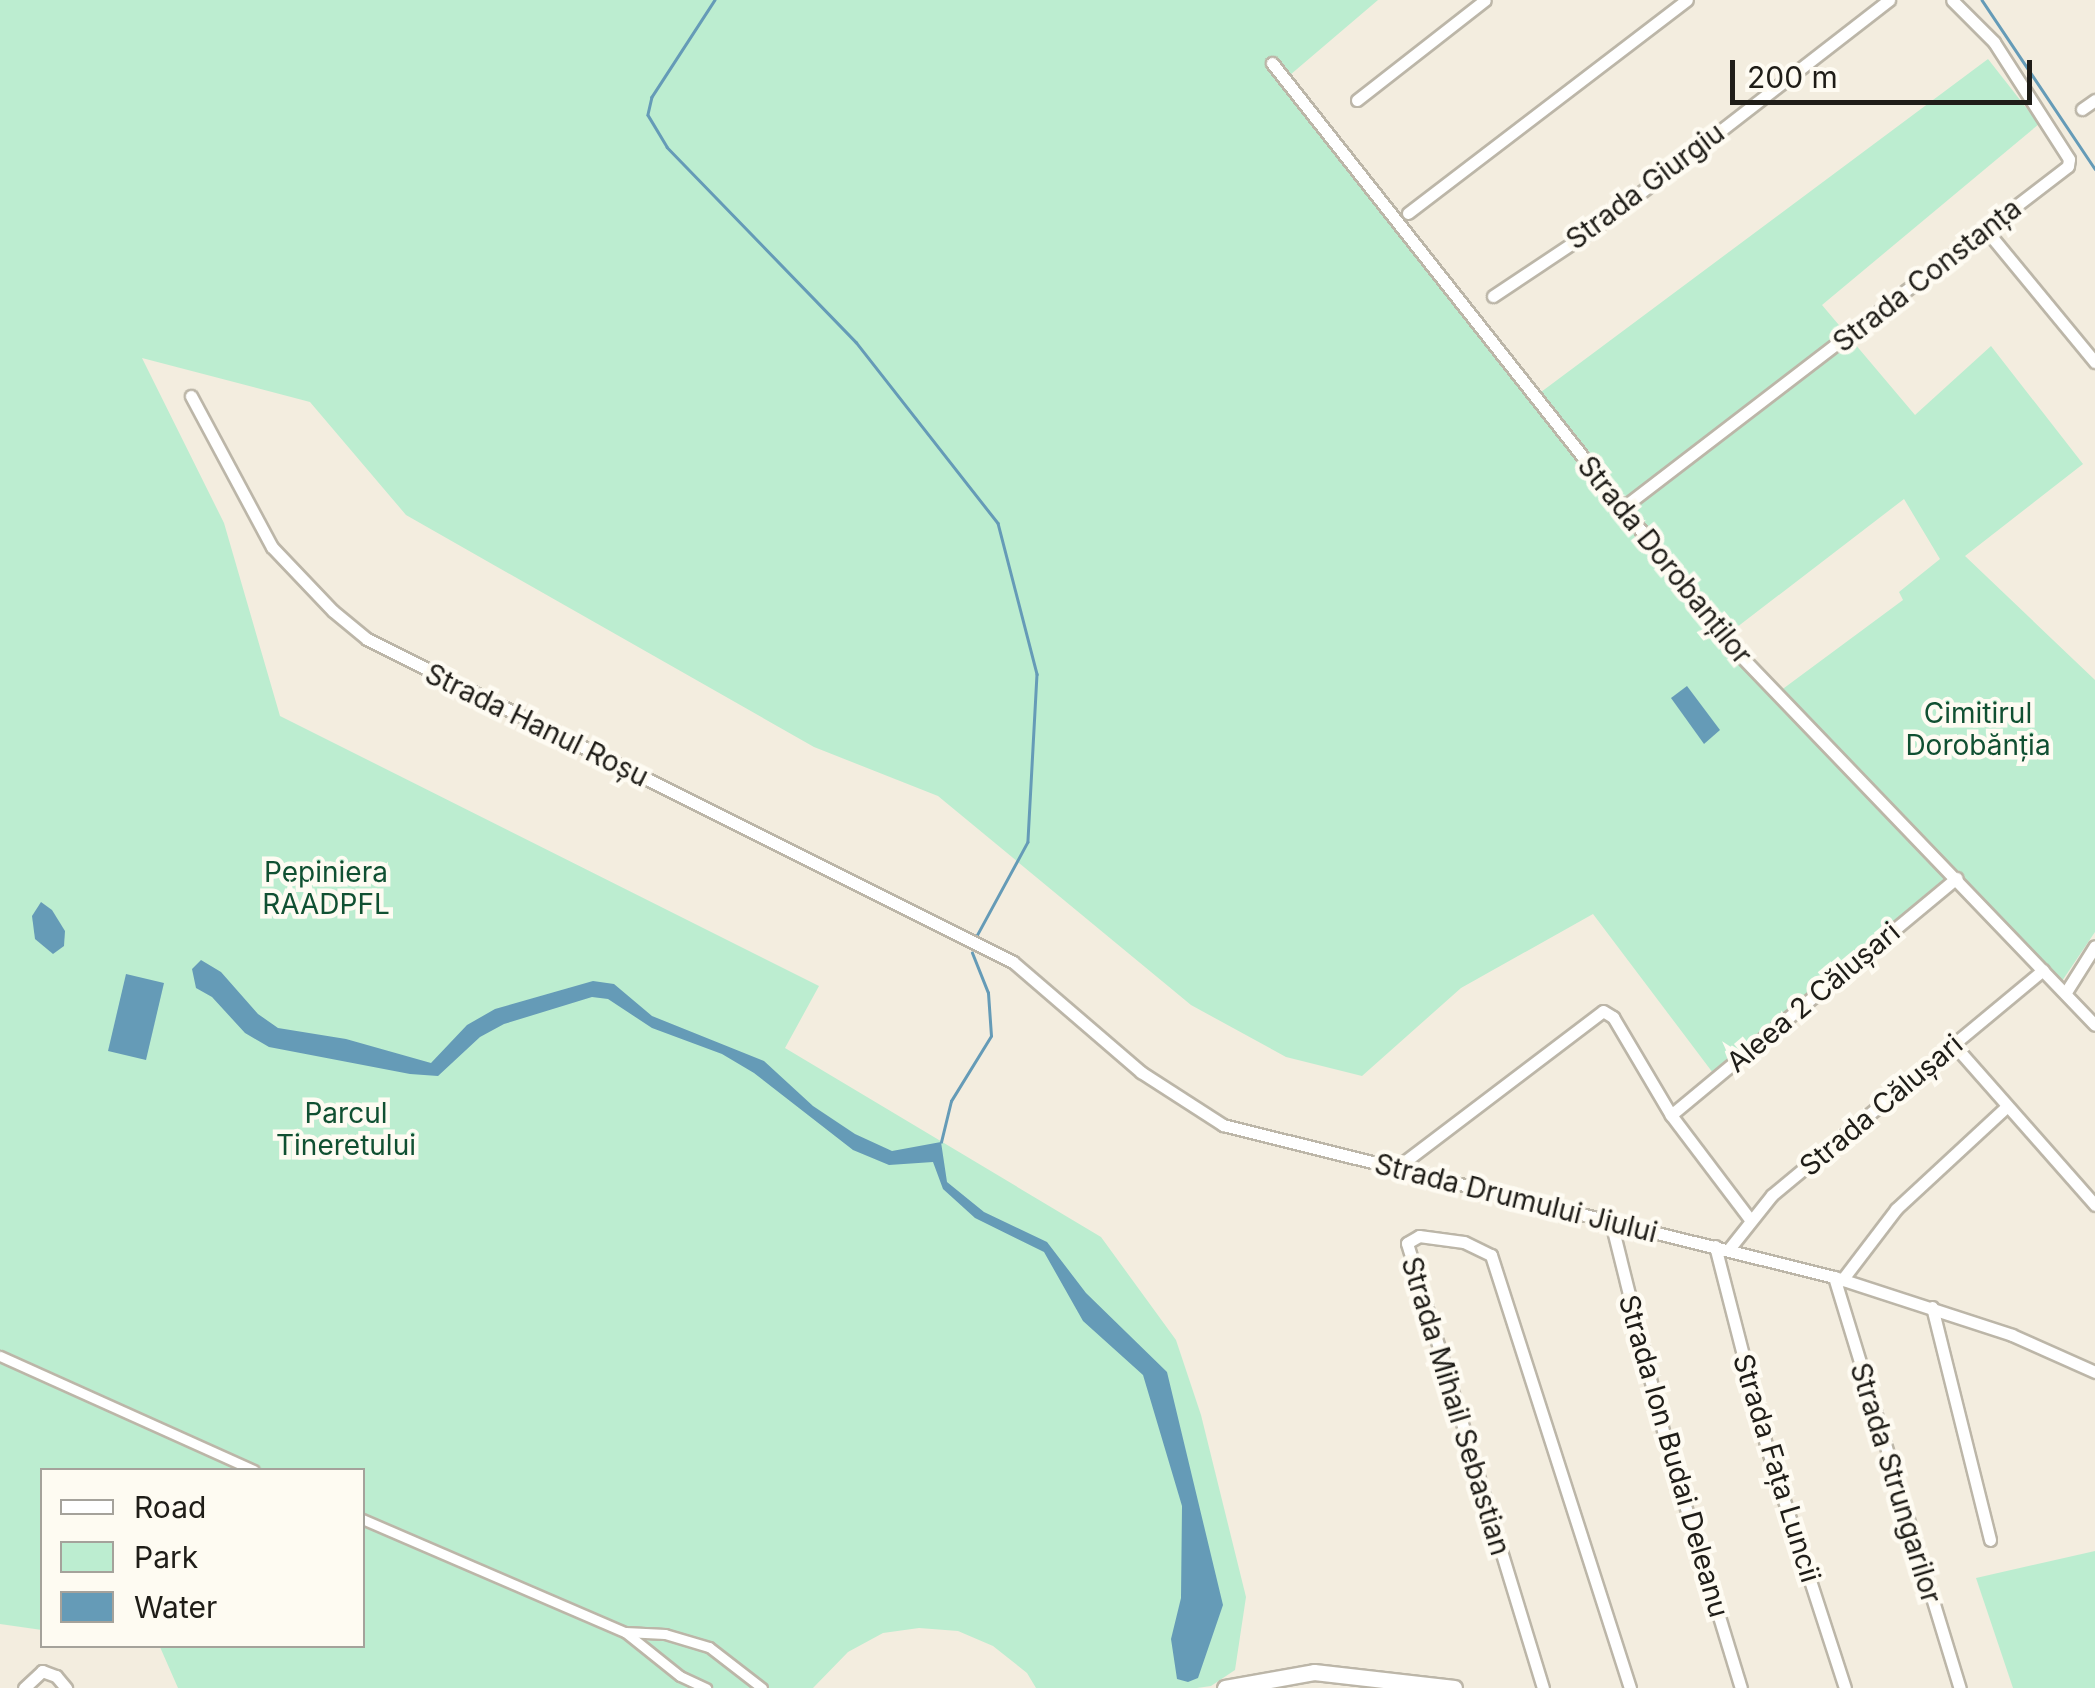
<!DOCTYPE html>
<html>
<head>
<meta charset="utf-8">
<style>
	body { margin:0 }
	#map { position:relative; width:2095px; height:1688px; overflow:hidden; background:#f3eddf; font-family:Inter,sans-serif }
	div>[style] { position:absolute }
	.green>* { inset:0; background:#bcedd0 }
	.water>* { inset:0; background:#659bb7 }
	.stream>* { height:2.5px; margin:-1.25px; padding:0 1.25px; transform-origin:1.25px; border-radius:1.25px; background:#659bb7 }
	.roads { filter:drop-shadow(2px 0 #bcb6a8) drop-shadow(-2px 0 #bcb6a8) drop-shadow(0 2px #bcb6a8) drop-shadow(0 -2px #bcb6a8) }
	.pedestrian>* { height:9px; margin:-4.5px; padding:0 4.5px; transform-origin:4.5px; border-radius:4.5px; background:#fff }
	.minor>* { height:11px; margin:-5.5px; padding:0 5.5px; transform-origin:5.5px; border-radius:5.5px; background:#fff }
	.secondary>* { height:15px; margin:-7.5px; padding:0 7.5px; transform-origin:7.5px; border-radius:7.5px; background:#fff }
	span { translate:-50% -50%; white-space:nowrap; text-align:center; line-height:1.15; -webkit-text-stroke:9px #fefbf2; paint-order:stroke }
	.street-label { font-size:28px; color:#1f1d18 }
	.park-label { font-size:28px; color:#105032 }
	.legend { position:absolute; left:40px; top:1468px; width:325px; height:180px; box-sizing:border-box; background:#fefbf2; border:2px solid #a5a29b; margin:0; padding:12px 18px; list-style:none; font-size:30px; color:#1f1d18 }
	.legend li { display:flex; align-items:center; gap:20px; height:50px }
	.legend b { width:50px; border:2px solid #a5a29b }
	.scale { position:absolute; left:1730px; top:60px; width:302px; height:45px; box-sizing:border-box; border:5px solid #1f1d18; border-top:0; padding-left:12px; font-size:30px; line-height:35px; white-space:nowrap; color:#1f1d18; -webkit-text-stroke:8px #fefbf2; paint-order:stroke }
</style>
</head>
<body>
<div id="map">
	<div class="green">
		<div style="clip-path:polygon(evenodd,0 0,1378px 0,1290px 75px,1533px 398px,1988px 59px,2039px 124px,1822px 305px,1915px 415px,1991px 346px,2083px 464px,1965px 556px,2095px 680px,2095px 932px,2062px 981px,1800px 713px,1945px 878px,1713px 1073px,1593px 914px,1461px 988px,1362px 1076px,1286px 1057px,1191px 1005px,938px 796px,814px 747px,406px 515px,310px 402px,142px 358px,224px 523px,280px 716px,819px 986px,785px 1048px,1101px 1237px,1176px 1340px,1201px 1415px,1246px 1597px,1235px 1670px,1211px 1686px,1197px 1688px,1036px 1688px,1027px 1673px,993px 1646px,958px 1631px,919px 1628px,883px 1633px,848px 1652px,813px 1688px,178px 1688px,160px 1647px,154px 1646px,362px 1646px,362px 1470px,42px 1470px,42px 1630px,0 1624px,0 0,1904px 499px,1940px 559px,1899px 592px,1903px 600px,1780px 691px,1728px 634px,1904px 499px)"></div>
		<div style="clip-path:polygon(2095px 1551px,2095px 1688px,2013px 1688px,1976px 1578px)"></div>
	</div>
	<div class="water">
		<div style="clip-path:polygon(1687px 686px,1720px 730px,1704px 744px,1671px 698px)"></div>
		<div style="clip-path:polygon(41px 902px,52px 910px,65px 931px,64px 946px,53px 954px,35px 939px,32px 916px)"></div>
		<div style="clip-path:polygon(201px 960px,221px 972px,258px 1014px,278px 1028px,346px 1039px,431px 1063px,467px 1025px,495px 1009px,593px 981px,614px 984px,652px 1016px,764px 1061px,813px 1106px,855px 1134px,892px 1151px,941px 1142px,947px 1182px,984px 1212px,1047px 1242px,1086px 1293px,1167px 1372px,1223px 1605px,1198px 1678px,1188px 1682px,1177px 1679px,1171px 1639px,1181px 1598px,1182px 1506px,1143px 1375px,1083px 1321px,1044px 1252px,975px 1218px,943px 1189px,933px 1162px,889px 1165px,853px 1150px,754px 1073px,722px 1054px,652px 1028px,608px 999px,592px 997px,504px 1024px,480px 1037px,438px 1076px,410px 1074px,269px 1047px,245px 1033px,212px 997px,196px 988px,192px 969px)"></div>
		<div style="clip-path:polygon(126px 974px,164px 983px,146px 1060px,108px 1051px)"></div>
	</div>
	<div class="stream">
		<div style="left:715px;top:0;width:116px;rotate:123deg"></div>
		<div style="left:652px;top:97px;width:18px;rotate:103deg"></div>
		<div style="left:648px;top:115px;width:37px;rotate:59deg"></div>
		<div style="left:667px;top:147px;width:272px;rotate:45.9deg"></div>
		<div style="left:856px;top:342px;width:230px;rotate:51.9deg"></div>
		<div style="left:998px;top:523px;width:156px;rotate:75.5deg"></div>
		<div style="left:1037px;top:674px;width:168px;rotate:93.1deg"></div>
		<div style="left:1028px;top:842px;width:107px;rotate:118.5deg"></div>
		<div style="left:1982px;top:0;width:203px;rotate:56.2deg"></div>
		<div style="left:941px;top:1142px;width:42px;rotate:-76.3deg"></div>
		<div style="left:951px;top:1101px;width:76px;rotate:-58.4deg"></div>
		<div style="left:991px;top:1036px;width:43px;rotate:-94deg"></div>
		<div style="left:988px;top:993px;width:43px;rotate:-111.8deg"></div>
	</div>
	<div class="roads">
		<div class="pedestrian">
			<div style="left:0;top:1356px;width:278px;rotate:24.2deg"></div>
			<div style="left:362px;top:1519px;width:286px;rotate:23.3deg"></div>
			<div style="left:625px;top:1632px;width:70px;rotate:38.7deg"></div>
			<div style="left:680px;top:1676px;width:29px;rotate:25deg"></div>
			<div style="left:625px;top:1632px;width:40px;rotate:2.9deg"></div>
			<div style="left:665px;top:1634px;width:46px;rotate:16.5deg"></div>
			<div style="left:709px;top:1647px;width:67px;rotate:37.7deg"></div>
		</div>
		<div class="minor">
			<div style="left:1272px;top:63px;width:749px;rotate:51.72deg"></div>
			<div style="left:1736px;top:651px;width:518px;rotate:46.17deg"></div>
			<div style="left:1357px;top:100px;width:162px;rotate:-38deg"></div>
			<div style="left:2082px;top:109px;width:16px;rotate:-35deg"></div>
			<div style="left:1408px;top:213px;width:351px;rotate:-37.4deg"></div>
			<div style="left:1986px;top:230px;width:171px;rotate:50.5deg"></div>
			<div style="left:1493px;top:296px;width:123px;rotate:-33.7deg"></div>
			<div style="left:1595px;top:228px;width:372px;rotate:-37.8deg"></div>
			<div style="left:191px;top:396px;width:171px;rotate:61.8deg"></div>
			<div style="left:272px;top:547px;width:88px;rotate:46.4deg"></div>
			<div style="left:333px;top:611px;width:44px;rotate:39.5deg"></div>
			<div style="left:367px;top:639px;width:722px;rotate:26.57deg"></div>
			<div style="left:1013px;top:962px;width:169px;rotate:40.7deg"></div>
			<div style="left:1141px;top:1072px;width:98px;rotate:32.9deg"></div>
			<div style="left:1223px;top:1125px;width:630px;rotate:13.97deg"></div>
			<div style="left:1834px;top:1277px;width:187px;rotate:18deg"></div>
			<div style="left:2012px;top:1335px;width:91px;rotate:24deg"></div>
			<div style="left:1621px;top:509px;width:563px;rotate:-37.5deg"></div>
			<div style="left:2068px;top:166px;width:7px;rotate:-82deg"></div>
			<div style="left:2069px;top:159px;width:139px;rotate:-122.7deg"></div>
			<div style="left:1994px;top:42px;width:59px;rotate:-135deg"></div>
			<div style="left:2066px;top:992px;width:54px;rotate:-57.8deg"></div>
			<div style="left:1954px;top:1045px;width:213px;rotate:48.6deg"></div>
			<div style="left:1671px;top:1115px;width:371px;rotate:-39.7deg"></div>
			<div style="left:1395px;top:1169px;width:261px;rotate:-37.2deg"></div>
			<div style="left:1603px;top:1011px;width:12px;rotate:31deg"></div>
			<div style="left:1613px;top:1017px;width:114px;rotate:59.4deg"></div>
			<div style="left:1671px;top:1115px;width:129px;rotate:52.9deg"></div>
			<div style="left:1611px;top:1222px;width:228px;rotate:76deg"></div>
			<div style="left:1666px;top:1443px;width:256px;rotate:73deg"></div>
			<div style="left:1715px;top:1246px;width:209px;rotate:75.6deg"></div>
			<div style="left:1767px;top:1448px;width:252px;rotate:72deg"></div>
			<div style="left:1729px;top:1249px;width:69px;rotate:-51.5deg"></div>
			<div style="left:1772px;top:1195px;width:352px;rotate:-39.7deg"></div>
			<div style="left:1834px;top:1277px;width:430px;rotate:73deg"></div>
			<div style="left:1842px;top:1280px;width:89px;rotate:-52.7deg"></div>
			<div style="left:1896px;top:1209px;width:150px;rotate:-42.8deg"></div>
			<div style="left:1932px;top:1307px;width:240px;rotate:76deg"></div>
			<div style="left:24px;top:1688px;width:25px;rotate:-43deg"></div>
			<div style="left:42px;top:1671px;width:15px;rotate:20deg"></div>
			<div style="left:56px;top:1676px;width:16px;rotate:50deg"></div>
			<div style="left:1543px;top:1688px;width:465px;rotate:-107deg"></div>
			<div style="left:1407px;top:1243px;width:14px;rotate:-30deg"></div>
			<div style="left:1419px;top:1236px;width:45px;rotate:7.6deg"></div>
			<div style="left:1464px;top:1242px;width:30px;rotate:26deg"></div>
			<div style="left:1491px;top:1255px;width:455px;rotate:72.2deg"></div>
		</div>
		<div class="secondary">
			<div style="left:1225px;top:1688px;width:90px;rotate:-10.2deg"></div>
			<div style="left:1314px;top:1672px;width:141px;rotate:6.5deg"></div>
		</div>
	</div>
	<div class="street-label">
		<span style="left:1645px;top:186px;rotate:-37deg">Strada Giurgiu</span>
		<span style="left:1927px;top:275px;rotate:-38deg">Strada Constanța</span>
		<span style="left:1665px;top:560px;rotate:51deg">Strada Dorobanților</span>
		<span style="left:537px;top:725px;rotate:26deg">Strada Hanul Roșu</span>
		<span style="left:1813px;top:997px;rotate:-40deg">Aleea 2 Călușari</span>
		<span style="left:1881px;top:1105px;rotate:-40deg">Strada Călușari</span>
		<span style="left:1516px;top:1198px;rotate:14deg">Strada Drumului Jiului</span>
		<span style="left:1456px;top:1406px;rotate:73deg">Strada Mihail Sebastian</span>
		<span style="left:1674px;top:1456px;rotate:74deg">Strada Ion Budai Deleanu</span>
		<span style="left:1777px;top:1468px;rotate:73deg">Strada Fața Luncii</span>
		<span style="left:1896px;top:1483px;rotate:73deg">Strada Strungarilor</span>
	</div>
	<div class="park-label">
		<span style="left:1978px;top:729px">Cimitirul<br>Dorobănția</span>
		<span style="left:326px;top:888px">Pepiniera<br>RAADPFL</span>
		<span style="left:346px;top:1129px">Parcul<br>Tineretului</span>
	</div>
	<ul class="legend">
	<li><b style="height:12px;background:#fff"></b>Road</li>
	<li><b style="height:28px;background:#bcedd0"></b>Park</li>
	<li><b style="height:28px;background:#659bb7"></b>Water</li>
	</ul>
	<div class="scale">200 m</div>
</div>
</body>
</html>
